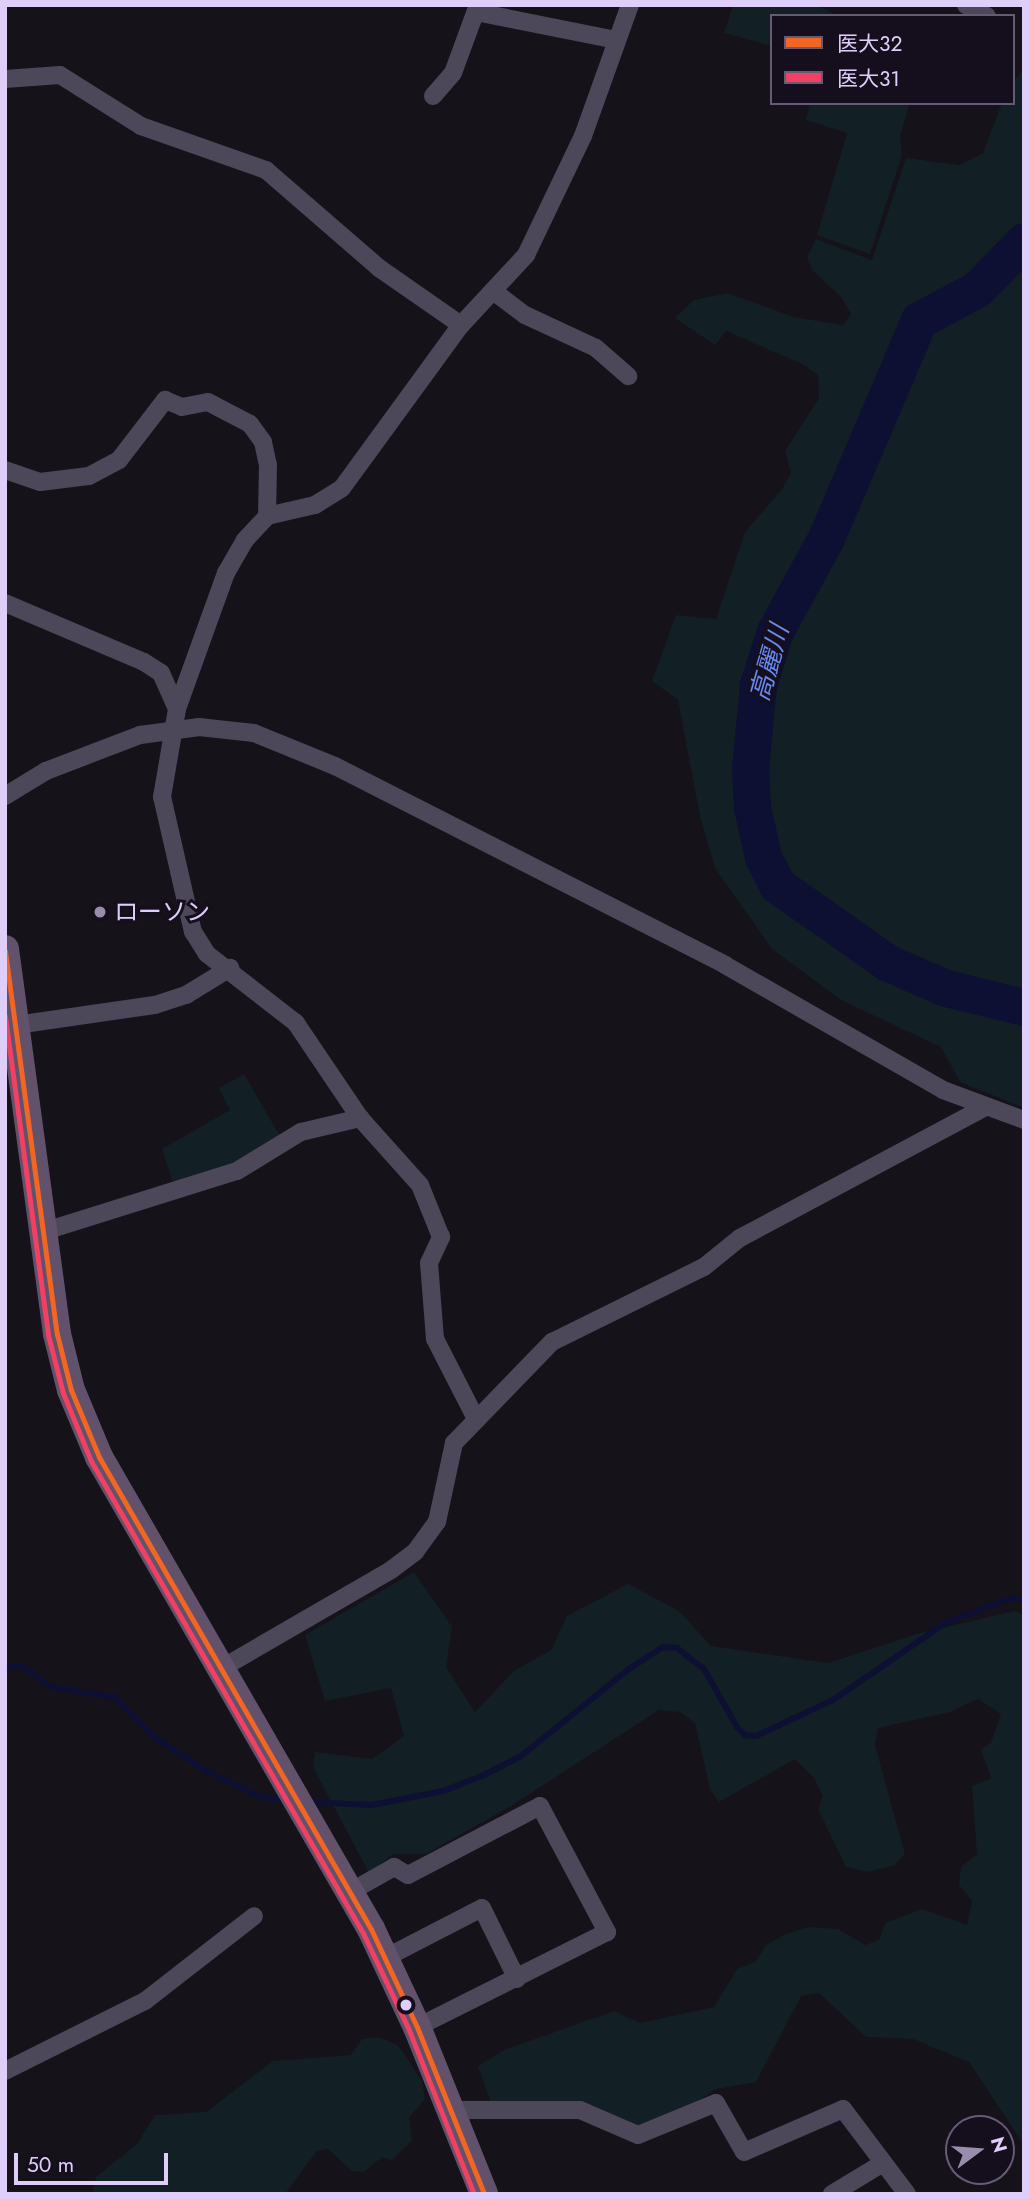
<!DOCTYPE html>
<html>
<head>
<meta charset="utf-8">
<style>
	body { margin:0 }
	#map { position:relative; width:1029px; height:2199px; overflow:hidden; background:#15121a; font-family:Jost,"Noto Sans JP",sans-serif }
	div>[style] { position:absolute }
	.green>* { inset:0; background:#121f24 }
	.stream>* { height:6px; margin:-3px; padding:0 3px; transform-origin:3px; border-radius:3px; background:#0e1033 }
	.river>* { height:37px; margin:-18.5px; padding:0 18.5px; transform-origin:18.5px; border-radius:18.5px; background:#0e1033 }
	.minor>* { height:18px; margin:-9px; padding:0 9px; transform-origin:9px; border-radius:9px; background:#4c4759 }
	.primary>* { height:28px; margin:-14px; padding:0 14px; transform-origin:14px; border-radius:14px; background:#62516a }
	.bus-1>* { height:5px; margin:-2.5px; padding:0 2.5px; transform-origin:2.5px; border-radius:2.5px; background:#f26522 }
	.bus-2>* { height:5px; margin:-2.5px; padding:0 2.5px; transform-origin:2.5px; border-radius:2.5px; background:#f24062 }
	.dots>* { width:19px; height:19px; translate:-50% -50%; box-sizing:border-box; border:4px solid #150e1d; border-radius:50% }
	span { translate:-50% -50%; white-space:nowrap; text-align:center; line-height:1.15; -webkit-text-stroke:6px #150e1d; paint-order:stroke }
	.poi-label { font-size:24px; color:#e0cefa }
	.left { translate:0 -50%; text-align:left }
	.water-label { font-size:26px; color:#6789f0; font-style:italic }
	.frame { position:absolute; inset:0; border:7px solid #e0cefa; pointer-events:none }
	.legend { position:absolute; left:770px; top:14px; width:245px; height:91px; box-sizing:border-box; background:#150e1d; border:2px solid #665b75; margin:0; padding:9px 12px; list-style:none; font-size:21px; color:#e0cefa }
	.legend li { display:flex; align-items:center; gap:14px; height:35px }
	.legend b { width:35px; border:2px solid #665b75 }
	.north { position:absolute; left:945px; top:2115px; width:70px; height:70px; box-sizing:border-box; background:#150e1d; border:2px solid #665b75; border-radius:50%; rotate:74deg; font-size:19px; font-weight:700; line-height:28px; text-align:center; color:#e0cefa }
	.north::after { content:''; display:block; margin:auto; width:24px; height:32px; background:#998cac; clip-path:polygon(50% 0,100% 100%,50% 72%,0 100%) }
	.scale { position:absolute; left:14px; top:2153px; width:154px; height:32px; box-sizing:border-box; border:4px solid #e0cefa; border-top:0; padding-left:9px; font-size:21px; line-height:24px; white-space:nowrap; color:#e0cefa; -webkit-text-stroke:5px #150e1d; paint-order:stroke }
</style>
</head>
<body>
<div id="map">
	<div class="green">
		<div style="clip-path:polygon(733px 5px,818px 5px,836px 16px,772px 16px,772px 46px,724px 33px)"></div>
		<div style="clip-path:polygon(1024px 69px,1024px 1108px,960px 1082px,941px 1047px,841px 1000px,772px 949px,715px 868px,700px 816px,678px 700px,652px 681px,676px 615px,716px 619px,745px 532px,782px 489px,791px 473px,785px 451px,819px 398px,818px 375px,802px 364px,726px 331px,715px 345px,675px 318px,694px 300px,728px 293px,793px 317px,843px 325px,851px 314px,841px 297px,812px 270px,807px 257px,816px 239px,872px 260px,906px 158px,960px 165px,983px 153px,1002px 103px,1013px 103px,1013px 82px)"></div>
		<div style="clip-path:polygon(810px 103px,910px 103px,900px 136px,902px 155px,870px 254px,817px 235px,847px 133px,806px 120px)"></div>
		<div style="clip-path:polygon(244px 1074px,280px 1136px,240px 1163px,173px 1183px,162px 1149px,230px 1110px,219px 1088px)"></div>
		<div style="clip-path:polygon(414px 1572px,452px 1627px,446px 1667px,475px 1712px,514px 1671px,551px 1650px,567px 1616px,628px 1584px,679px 1611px,711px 1646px,828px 1663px,917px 1634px,1014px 1611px,1024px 1615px,1024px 2145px,969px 2062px,913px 2039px,866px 2037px,819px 1993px,801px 1996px,756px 2082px,716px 2089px,674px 2117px,643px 2127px,582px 2105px,491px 2103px,478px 2066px,504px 2050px,614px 2011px,640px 2023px,714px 2007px,737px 1969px,756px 1961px,766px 1945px,786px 1934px,809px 1927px,838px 1929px,865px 1945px,879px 1940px,885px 1923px,922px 1909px,967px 1925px,972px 1901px,959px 1885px,961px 1867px,977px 1854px,972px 1786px,991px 1778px,981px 1750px,991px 1743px,1001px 1714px,978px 1699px,950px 1712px,878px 1728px,875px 1745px,905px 1854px,895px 1865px,868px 1872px,846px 1867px,818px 1809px,823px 1796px,814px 1778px,795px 1759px,719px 1802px,710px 1789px,695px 1723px,680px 1712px,659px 1710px,511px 1806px,426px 1854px,393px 1854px,369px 1873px,313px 1767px,315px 1752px,372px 1759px,404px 1736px,391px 1688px,325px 1701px,305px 1635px)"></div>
		<div style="clip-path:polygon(378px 2037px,397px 2045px,405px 2055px,422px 2081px,425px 2099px,409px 2118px,412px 2141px,392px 2160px,382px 2157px,364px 2172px,352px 2171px,328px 2149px,317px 2151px,285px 2194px,92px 2194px,96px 2177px,137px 2144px,155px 2115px,206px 2112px,273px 2061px,351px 2055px,362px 2039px)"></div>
	</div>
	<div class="stream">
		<div style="left:5px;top:1667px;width:19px"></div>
		<div style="left:24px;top:1667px;width:34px;rotate:37deg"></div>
		<div style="left:51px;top:1687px;width:64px;rotate:9deg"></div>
		<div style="left:114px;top:1697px;width:60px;rotate:44.3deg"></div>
		<div style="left:157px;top:1739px;width:61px;rotate:32.9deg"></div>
		<div style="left:208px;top:1772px;width:59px;rotate:25.3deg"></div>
		<div style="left:261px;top:1797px;width:25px;rotate:5deg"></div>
		<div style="left:307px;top:1802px;width:65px;rotate:2.6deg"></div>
		<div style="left:372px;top:1805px;width:72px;rotate:-11.2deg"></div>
		<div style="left:443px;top:1791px;width:44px;rotate:-21.3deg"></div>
		<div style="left:484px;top:1775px;width:42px;rotate:-27.2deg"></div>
		<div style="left:521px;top:1756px;width:139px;rotate:-38.9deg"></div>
		<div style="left:629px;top:1669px;width:40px;rotate:-32.9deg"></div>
		<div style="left:663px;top:1647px;width:14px;rotate:4deg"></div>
		<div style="left:677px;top:1648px;width:34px;rotate:38deg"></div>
		<div style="left:704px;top:1669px;width:67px;rotate:60.4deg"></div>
		<div style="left:737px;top:1727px;width:11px;rotate:45deg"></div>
		<div style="left:745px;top:1735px;width:11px;rotate:5deg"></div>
		<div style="left:756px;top:1736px;width:85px;rotate:-25.1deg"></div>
		<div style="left:833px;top:1700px;width:138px;rotate:-34.4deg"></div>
		<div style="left:947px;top:1622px;width:68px;rotate:-20.6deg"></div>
		<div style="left:1011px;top:1598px;width:13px;rotate:9deg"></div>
	</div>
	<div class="river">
		<div style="left:1024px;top:241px;width:67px;rotate:134.4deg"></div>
		<div style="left:977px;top:289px;width:66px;rotate:151.9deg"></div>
		<div style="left:919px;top:320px;width:237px;rotate:113.1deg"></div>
		<div style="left:826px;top:538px;width:106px;rotate:118.7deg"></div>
		<div style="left:775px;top:631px;width:57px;rotate:107.5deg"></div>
		<div style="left:758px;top:685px;width:83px;rotate:95.5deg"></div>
		<div style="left:750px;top:768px;width:39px;rotate:87deg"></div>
		<div style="left:752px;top:807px;width:51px;rotate:77.6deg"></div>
		<div style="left:763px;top:857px;width:31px;rotate:63deg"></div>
		<div style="left:777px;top:885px;width:136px;rotate:35.1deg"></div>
		<div style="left:888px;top:963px;width:63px;rotate:23.3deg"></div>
		<div style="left:946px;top:988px;width:80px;rotate:13.7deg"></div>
	</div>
	<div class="minor">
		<div style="left:966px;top:5px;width:24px;rotate:28deg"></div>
		<div style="left:476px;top:12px;width:143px;rotate:11.3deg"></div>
		<div style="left:5px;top:79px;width:55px;rotate:-4.2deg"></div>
		<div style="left:60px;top:75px;width:96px;rotate:32.2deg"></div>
		<div style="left:141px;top:126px;width:133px;rotate:19.4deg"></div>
		<div style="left:266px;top:170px;width:150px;rotate:40.9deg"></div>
		<div style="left:379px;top:268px;width:100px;rotate:34.8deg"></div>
		<div style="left:433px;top:96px;width:30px;rotate:-49deg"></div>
		<div style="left:453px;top:73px;width:72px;rotate:-69.8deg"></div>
		<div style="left:493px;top:291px;width:40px;rotate:37deg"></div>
		<div style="left:525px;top:315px;width:78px;rotate:24.9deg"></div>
		<div style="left:596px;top:348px;width:43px;rotate:41.2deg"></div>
		<div style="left:5px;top:470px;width:37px;rotate:19deg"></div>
		<div style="left:40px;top:482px;width:49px;rotate:-7deg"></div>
		<div style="left:89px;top:476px;width:34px;rotate:-28deg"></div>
		<div style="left:119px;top:460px;width:76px;rotate:-52.5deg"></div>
		<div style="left:165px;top:400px;width:18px;rotate:22deg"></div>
		<div style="left:182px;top:407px;width:26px;rotate:-11deg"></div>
		<div style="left:208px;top:402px;width:47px;rotate:27.6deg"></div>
		<div style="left:250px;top:424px;width:22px;rotate:54deg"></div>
		<div style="left:263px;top:442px;width:24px;rotate:78deg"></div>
		<div style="left:268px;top:465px;width:51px;rotate:91.1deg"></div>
		<div style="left:5px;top:603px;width:151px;rotate:23deg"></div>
		<div style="left:144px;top:662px;width:20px;rotate:33deg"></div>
		<div style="left:161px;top:673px;width:39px;rotate:66deg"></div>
		<div style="left:5px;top:796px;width:48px;rotate:-31.4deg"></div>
		<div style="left:46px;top:771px;width:101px;rotate:-21deg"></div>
		<div style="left:140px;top:735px;width:60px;rotate:-7.7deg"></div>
		<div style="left:199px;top:727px;width:55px;rotate:6.2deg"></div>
		<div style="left:254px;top:733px;width:87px;rotate:22.2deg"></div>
		<div style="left:335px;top:766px;width:438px;rotate:27deg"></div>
		<div style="left:725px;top:965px;width:251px;rotate:29.8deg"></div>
		<div style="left:943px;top:1090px;width:86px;rotate:20.3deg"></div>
		<div style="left:16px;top:1025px;width:140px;rotate:-8.2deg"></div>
		<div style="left:155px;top:1005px;width:33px;rotate:-18deg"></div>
		<div style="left:186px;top:995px;width:52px;rotate:-31.5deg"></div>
		<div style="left:42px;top:1232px;width:204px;rotate:-17.4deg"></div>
		<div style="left:237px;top:1171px;width:75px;rotate:-31.4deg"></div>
		<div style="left:301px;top:1132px;width:61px;rotate:-13.3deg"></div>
		<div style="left:475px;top:1417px;width:88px;rotate:-117.1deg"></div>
		<div style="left:435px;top:1339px;width:76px;rotate:-94.5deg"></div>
		<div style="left:429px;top:1263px;width:29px;rotate:-65deg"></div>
		<div style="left:441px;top:1237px;width:56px;rotate:-112deg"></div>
		<div style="left:420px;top:1185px;width:90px;rotate:-131.8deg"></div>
		<div style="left:360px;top:1118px;width:115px;rotate:-124deg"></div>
		<div style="left:296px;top:1023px;width:113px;rotate:-142.2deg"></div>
		<div style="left:207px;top:954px;width:26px;rotate:-122deg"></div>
		<div style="left:193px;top:932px;width:139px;rotate:-102.9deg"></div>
		<div style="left:162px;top:797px;width:89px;rotate:-80.3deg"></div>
		<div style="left:177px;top:709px;width:145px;rotate:-70.2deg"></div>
		<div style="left:226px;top:573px;width:38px;rotate:-60deg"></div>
		<div style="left:245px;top:540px;width:33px;rotate:-47deg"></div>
		<div style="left:267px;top:516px;width:49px;rotate:-12.9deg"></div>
		<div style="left:315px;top:505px;width:32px;rotate:-32deg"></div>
		<div style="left:342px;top:488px;width:202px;rotate:-53.9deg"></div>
		<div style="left:461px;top:325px;width:96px;rotate:-47.1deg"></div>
		<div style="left:526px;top:255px;width:132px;rotate:-64.4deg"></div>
		<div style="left:583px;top:136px;width:139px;rotate:-70.3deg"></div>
		<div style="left:222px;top:1668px;width:195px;rotate:-30.1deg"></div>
		<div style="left:391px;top:1570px;width:30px;rotate:-37deg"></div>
		<div style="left:415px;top:1552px;width:37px;rotate:-54deg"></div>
		<div style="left:437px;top:1522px;width:81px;rotate:-77.9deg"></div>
		<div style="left:454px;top:1443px;width:141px;rotate:-45.9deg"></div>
		<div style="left:552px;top:1342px;width:169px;rotate:-26.3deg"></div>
		<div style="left:704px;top:1267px;width:46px;rotate:-38.9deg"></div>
		<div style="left:740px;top:1238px;width:276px;rotate:-28.1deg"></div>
		<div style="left:350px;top:1892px;width:51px;rotate:-29.6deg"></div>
		<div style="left:394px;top:1867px;width:16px;rotate:30deg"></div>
		<div style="left:408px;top:1875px;width:149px;rotate:-27.6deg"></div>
		<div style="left:540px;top:1806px;width:143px;rotate:62deg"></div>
		<div style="left:607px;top:1932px;width:212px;rotate:153.4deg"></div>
		<div style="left:385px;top:1958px;width:109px;rotate:-27.3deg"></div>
		<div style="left:482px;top:1908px;width:79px;rotate:63.8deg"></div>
		<div style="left:5px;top:2071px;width:157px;rotate:-26.6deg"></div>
		<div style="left:145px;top:2001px;width:138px;rotate:-37.9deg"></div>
		<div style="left:452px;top:2110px;width:128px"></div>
		<div style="left:580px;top:2110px;width:63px;rotate:23.3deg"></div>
		<div style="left:638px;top:2135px;width:84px;rotate:-22.3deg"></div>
		<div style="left:716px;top:2103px;width:56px;rotate:60.3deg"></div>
		<div style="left:744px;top:2152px;width:108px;rotate:-23.5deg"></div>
		<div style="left:843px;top:2109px;width:106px;rotate:53deg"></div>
		<div style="left:832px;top:2194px;width:60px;rotate:-31.3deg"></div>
	</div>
	<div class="primary">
		<div style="left:5px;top:949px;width:388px;rotate:82.3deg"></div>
		<div style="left:57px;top:1334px;width:58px;rotate:76deg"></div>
		<div style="left:71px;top:1390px;width:73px;rotate:67.3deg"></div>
		<div style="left:99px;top:1457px;width:545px;rotate:60.05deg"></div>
		<div style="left:371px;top:1929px;width:108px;rotate:64.9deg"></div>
		<div style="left:417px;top:2027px;width:180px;rotate:68.1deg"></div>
	</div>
	<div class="bus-1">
		<div style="left:5px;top:951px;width:387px;rotate:82.3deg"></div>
		<div style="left:57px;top:1334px;width:58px;rotate:76deg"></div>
		<div style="left:71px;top:1390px;width:73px;rotate:67.3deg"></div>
		<div style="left:99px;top:1457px;width:545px;rotate:60.05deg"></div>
		<div style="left:371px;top:1929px;width:108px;rotate:64.9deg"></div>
		<div style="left:417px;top:2027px;width:180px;rotate:68.1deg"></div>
	</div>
	<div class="bus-2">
		<div style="left:5px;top:1016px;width:322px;rotate:82.3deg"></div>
		<div style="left:48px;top:1335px;width:60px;rotate:75.5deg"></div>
		<div style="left:63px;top:1393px;width:74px;rotate:67.6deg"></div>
		<div style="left:91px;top:1461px;width:545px;rotate:60.05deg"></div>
		<div style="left:363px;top:1933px;width:107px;rotate:64.6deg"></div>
		<div style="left:409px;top:2030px;width:176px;rotate:68.4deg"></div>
	</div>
	<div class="dots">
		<div style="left:100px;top:912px;background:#998cac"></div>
		<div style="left:406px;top:2005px;background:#e0cefa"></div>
	</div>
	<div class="poi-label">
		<span class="left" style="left:114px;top:912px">ローソン</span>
	</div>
	<div class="water-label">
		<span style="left:770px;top:663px;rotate:-74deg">高麗川</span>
	</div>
	<div class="frame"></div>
	<ul class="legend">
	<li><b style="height:9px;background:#f26522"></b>医大32</li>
	<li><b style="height:9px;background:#f24062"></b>医大31</li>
	</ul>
	<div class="north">N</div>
	<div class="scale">50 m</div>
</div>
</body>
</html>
